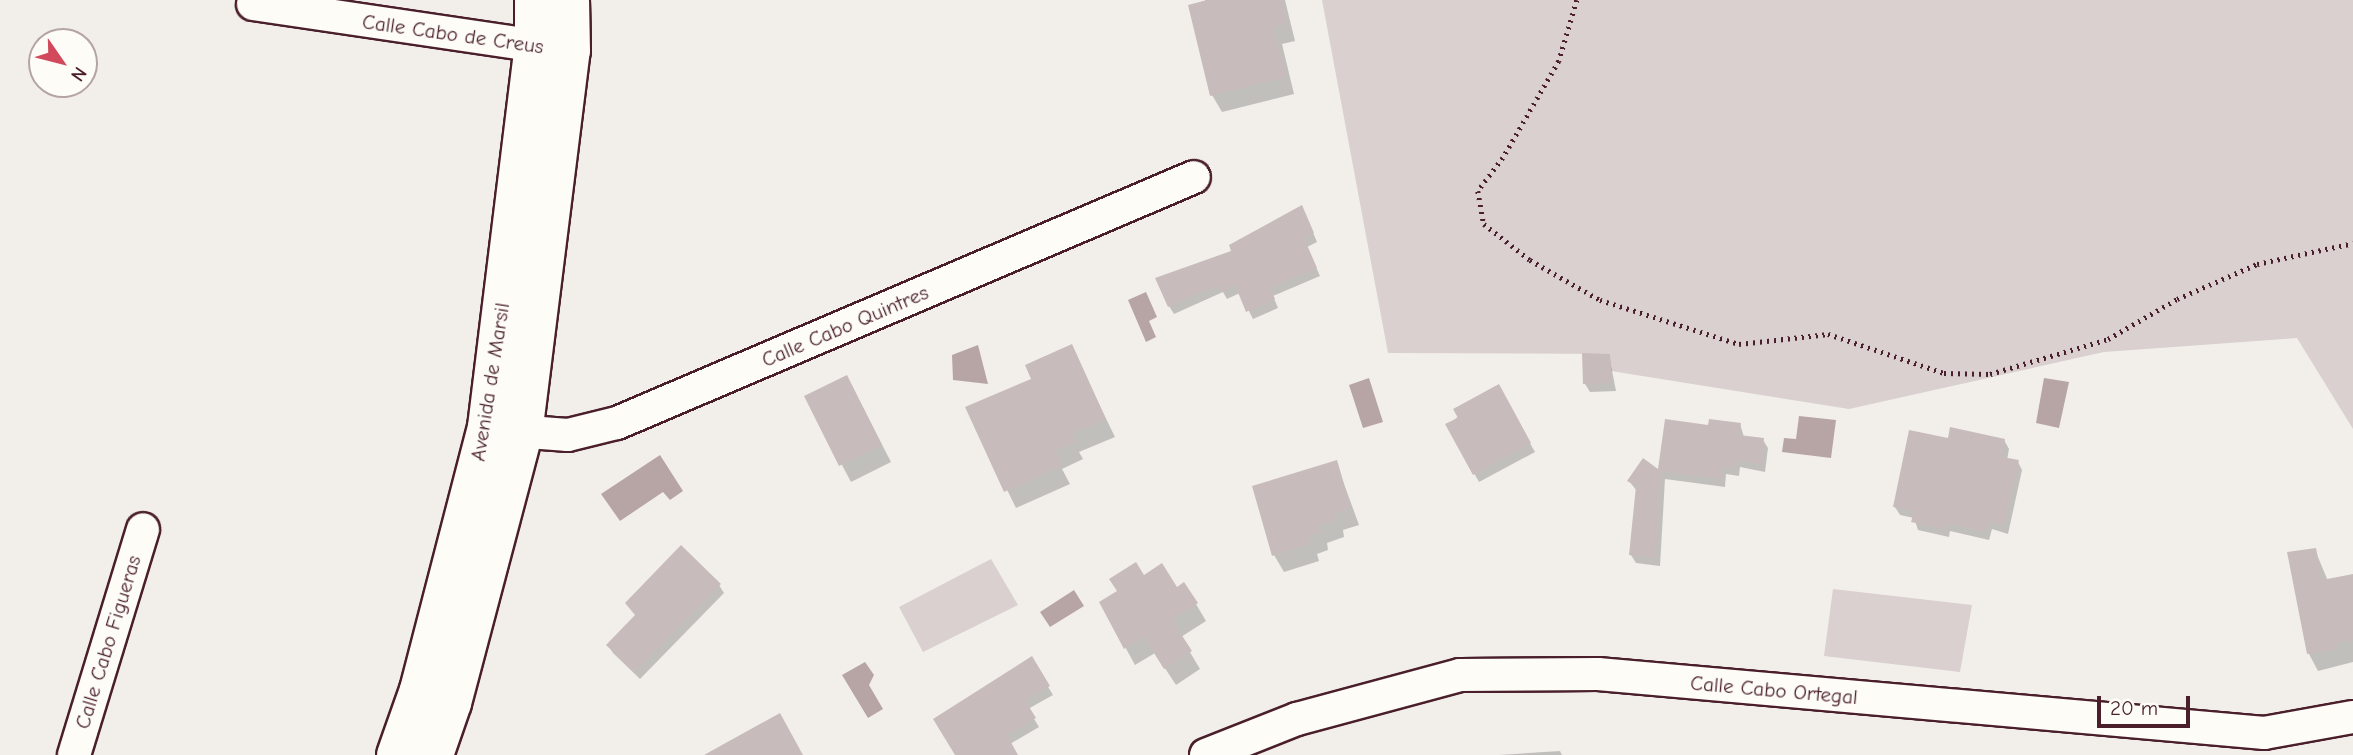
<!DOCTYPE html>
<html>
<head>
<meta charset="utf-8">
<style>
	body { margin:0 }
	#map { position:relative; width:2353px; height:755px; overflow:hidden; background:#f2efeb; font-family:"Comic Neue",sans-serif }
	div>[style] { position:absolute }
	.green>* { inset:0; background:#d9d0cf }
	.water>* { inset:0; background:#b7a5a6 }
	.shadow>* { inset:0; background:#0003 }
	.building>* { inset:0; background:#c8bbbb }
	.path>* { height:4.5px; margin-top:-2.25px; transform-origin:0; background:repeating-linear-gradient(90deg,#4a1f2b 0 2px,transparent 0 7px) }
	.roads { filter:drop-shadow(2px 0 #4a1f2b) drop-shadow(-2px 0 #4a1f2b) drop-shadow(0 2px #4a1f2b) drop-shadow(0 -2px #4a1f2b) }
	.street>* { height:32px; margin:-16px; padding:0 16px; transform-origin:16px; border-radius:16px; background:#fdfcf7 }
	.secondary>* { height:38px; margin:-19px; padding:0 19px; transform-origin:19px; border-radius:19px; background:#fdfcf7 }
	span { translate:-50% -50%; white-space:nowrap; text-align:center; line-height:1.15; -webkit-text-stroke:5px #fdfcf7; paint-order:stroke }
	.street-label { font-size:21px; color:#4a1f2b }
	.north { position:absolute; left:28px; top:28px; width:70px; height:70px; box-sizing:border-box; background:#fdfcf7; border:2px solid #b5a4a5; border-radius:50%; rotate:125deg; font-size:19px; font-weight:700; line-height:28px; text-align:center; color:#4a1f2b }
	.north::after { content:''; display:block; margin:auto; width:24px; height:32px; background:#d1495b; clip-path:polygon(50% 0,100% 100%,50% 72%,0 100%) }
	.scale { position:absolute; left:2097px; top:696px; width:93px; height:32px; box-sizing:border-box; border:4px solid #4a1f2b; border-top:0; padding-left:9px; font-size:21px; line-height:24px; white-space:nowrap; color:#4a1f2b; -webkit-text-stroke:5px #fdfcf7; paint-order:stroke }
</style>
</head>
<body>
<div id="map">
	<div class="green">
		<div style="clip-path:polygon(1322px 0,2353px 0,2353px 429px,2297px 338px,2104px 352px,1849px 409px,1611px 371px,1609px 354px,1388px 353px)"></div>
		<div style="clip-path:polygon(991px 559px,1018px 605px,923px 652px,899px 607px)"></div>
		<div style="clip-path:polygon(1833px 589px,1972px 605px,1960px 672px,1824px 656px)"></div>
	</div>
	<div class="water">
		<div style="clip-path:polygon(1146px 292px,1157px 317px,1149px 321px,1156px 337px,1146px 342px,1128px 300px)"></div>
		<div style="clip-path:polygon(978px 345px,988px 384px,953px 380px,952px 355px)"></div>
		<div style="clip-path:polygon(1369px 378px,1383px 422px,1363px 428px,1349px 385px)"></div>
		<div style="clip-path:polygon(2044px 378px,2069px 382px,2059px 428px,2036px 423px)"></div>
		<div style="clip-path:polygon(1799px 416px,1836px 420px,1831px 458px,1782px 452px,1784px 438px,1796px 439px)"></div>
		<div style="clip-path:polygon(660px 455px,683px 491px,670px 500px,663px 492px,620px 521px,601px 494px)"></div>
		<div style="clip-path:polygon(1074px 590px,1084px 606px,1050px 627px,1040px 612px)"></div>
		<div style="clip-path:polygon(865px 662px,874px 675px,869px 685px,883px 709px,868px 718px,842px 675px)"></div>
	</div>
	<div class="shadow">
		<div style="clip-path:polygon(1205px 0,1285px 0,1295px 41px,1282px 44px,1294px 94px,1222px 112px,1212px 95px)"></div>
		<div style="clip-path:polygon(1306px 216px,1317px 242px,1307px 247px,1320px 276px,1273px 296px,1278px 308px,1253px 319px,1240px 293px,1227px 299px,1223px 292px,1174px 314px,1169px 306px,1233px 252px)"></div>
		<div style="clip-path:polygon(1071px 347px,1115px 437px,1079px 452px,1083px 459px,1062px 469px,1070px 484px,1016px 508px,967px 408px,1034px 380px)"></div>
		<div style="clip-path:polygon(1609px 355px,1616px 391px,1590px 392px,1585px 384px)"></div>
		<div style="clip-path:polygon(1498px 387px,1535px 452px,1479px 482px,1447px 425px)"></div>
		<div style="clip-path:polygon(856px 394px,891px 462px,851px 482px,806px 397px)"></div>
		<div style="clip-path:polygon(1740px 424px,1744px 437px,1763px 440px,1768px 448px,1765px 472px,1740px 467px,1739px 476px,1726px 474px,1725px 487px,1665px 479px,1660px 566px,1636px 563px,1631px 555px,1637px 491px,1629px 481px,1660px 472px,1710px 427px)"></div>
		<div style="clip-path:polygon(1949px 440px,2004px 440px,2009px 449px,2007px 460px,2018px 462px,2022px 470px,2008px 534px,1992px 529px,1989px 540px,1950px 531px,1949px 537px,1918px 530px,1914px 518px,1900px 515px,1895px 507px)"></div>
		<div style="clip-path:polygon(1336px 462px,1359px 525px,1343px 530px,1344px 537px,1327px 543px,1328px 550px,1317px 554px,1319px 561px,1284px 572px,1274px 555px)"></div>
		<div style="clip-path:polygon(2315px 550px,2328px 581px,2353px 576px,2353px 662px,2318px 671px,2309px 654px)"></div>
		<div style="clip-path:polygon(1143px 577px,1176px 589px,1196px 604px,1206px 621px,1181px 637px,1200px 669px,1176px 685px,1155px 653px,1135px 665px,1101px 603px)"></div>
		<div style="clip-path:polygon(719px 585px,724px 593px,640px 679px,613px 653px,608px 645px)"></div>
		<div style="clip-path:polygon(1031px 659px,1053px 695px,1028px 709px,1039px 727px,1010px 744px,1016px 755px,957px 755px)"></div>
		<div style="clip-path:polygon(1560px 751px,1562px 755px,1499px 755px)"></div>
	</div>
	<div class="building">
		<div style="clip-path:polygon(1207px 0,1281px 0,1287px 24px,1273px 27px,1286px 77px,1210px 96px,1188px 5px)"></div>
		<div style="clip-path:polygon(1302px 205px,1314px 233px,1304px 238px,1317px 268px,1270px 288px,1275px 299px,1246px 312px,1235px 285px,1221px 292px,1218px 285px,1168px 307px,1155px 278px,1231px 251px,1229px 245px)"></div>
		<div style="clip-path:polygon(1072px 344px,1106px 419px,1071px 434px,1075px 442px,1054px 451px,1061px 466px,1004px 492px,965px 407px,1031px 379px,1025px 365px)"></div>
		<div style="clip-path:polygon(1582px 353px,1610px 354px,1612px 383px,1583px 384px)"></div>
		<div style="clip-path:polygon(847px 375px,882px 445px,839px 466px,804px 396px)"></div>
		<div style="clip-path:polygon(1499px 384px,1531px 443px,1473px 475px,1445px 424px,1458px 418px,1453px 409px)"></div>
		<div style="clip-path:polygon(1665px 419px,1708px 425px,1709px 419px,1741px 423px,1739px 435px,1764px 438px,1761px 464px,1736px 460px,1735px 468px,1722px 467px,1721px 479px,1661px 471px,1656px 558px,1629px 555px,1636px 486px,1627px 481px,1643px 458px,1658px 469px)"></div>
		<div style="clip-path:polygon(1950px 427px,2005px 439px,2002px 457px,2019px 460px,2004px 526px,1988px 522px,1985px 532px,1946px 523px,1945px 529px,1911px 522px,1914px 511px,1893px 507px,1909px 430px,1948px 438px)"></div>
		<div style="clip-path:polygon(1337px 460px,1351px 508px,1334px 513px,1336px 520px,1318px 526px,1320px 533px,1309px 536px,1311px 543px,1272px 556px,1252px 486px)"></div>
		<div style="clip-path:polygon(681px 545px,721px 584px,634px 672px,606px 645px,635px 615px,625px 603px)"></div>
		<div style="clip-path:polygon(2316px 548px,2322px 580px,2353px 574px,2353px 640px,2337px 643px,2338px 649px,2307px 654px,2287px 552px)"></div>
		<div style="clip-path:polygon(1136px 562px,1144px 575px,1162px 563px,1177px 587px,1184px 582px,1198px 603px,1172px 620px,1192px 651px,1164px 669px,1144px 637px,1124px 649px,1099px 602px,1117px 591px,1109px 579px)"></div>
		<div style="clip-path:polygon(1032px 656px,1050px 686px,1025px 700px,1036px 718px,1007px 735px,1018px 755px,955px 755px,933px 719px)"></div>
		<div style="clip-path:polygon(780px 713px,803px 755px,704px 755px)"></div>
	</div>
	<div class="path">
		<div style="left:1577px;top:0;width:64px;rotate:106.4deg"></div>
		<div style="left:1559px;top:61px;width:112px;rotate:120deg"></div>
		<div style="left:1503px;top:158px;width:41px;rotate:127.1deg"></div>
		<div style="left:1478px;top:191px;width:34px;rotate:80deg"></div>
		<div style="left:1484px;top:224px;width:58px;rotate:38deg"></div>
		<div style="left:1530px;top:260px;width:81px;rotate:29.7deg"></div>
		<div style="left:1600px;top:300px;width:146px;rotate:17.6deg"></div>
		<div style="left:1739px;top:344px;width:90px;rotate:-6.4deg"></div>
		<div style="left:1828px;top:334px;width:122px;rotate:18.6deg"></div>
		<div style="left:1944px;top:373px;width:46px;rotate:1.2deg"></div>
		<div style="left:1990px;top:374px;width:123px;rotate:-16.5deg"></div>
		<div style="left:2108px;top:339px;width:80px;rotate:-30.1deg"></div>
		<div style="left:2177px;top:299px;width:87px;rotate:-23.6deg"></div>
		<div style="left:2257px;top:264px;width:98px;rotate:-12.3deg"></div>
	</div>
	<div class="roads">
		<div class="street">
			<div style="left:253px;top:4px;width:306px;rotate:8.4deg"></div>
			<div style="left:502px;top:430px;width:66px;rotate:4.3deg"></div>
			<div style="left:568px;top:435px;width:50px;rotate:-13.8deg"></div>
			<div style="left:617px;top:423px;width:627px;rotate:-23.09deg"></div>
			<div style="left:74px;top:755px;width:236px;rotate:-73deg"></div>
			<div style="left:1206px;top:755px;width:98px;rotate:-21.6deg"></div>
			<div style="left:1297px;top:719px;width:169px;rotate:-15.1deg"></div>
			<div style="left:1460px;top:675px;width:138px;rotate:-0.4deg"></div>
			<div style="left:1598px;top:674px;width:669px;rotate:5.06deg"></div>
			<div style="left:2264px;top:733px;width:90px;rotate:-10.2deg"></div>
		</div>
		<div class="secondary">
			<div style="left:396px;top:755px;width:69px;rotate:-70.5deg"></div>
			<div style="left:419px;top:690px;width:272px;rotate:-75.5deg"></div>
			<div style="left:487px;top:427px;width:385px;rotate:-83deg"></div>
			<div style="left:534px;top:45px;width:45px;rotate:-90deg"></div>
			<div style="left:434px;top:755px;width:55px;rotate:-70.9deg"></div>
			<div style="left:452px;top:703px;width:278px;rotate:-75.2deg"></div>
			<div style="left:523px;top:434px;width:386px;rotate:-82.9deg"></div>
			<div style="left:571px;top:51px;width:51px;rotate:-91.1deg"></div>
		</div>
	</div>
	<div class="street-label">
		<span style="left:453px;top:34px;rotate:8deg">Calle Cabo de Creus</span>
		<span style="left:845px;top:326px;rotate:-23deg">Calle Cabo Quintres</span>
		<span style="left:490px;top:382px;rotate:-81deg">Avenida de Marsil</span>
		<span style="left:108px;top:642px;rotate:-73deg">Calle Cabo Figueras</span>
		<span style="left:1774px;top:690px;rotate:5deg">Calle Cabo Ortegal</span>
	</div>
	<div class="north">N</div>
	<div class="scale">20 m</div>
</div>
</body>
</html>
